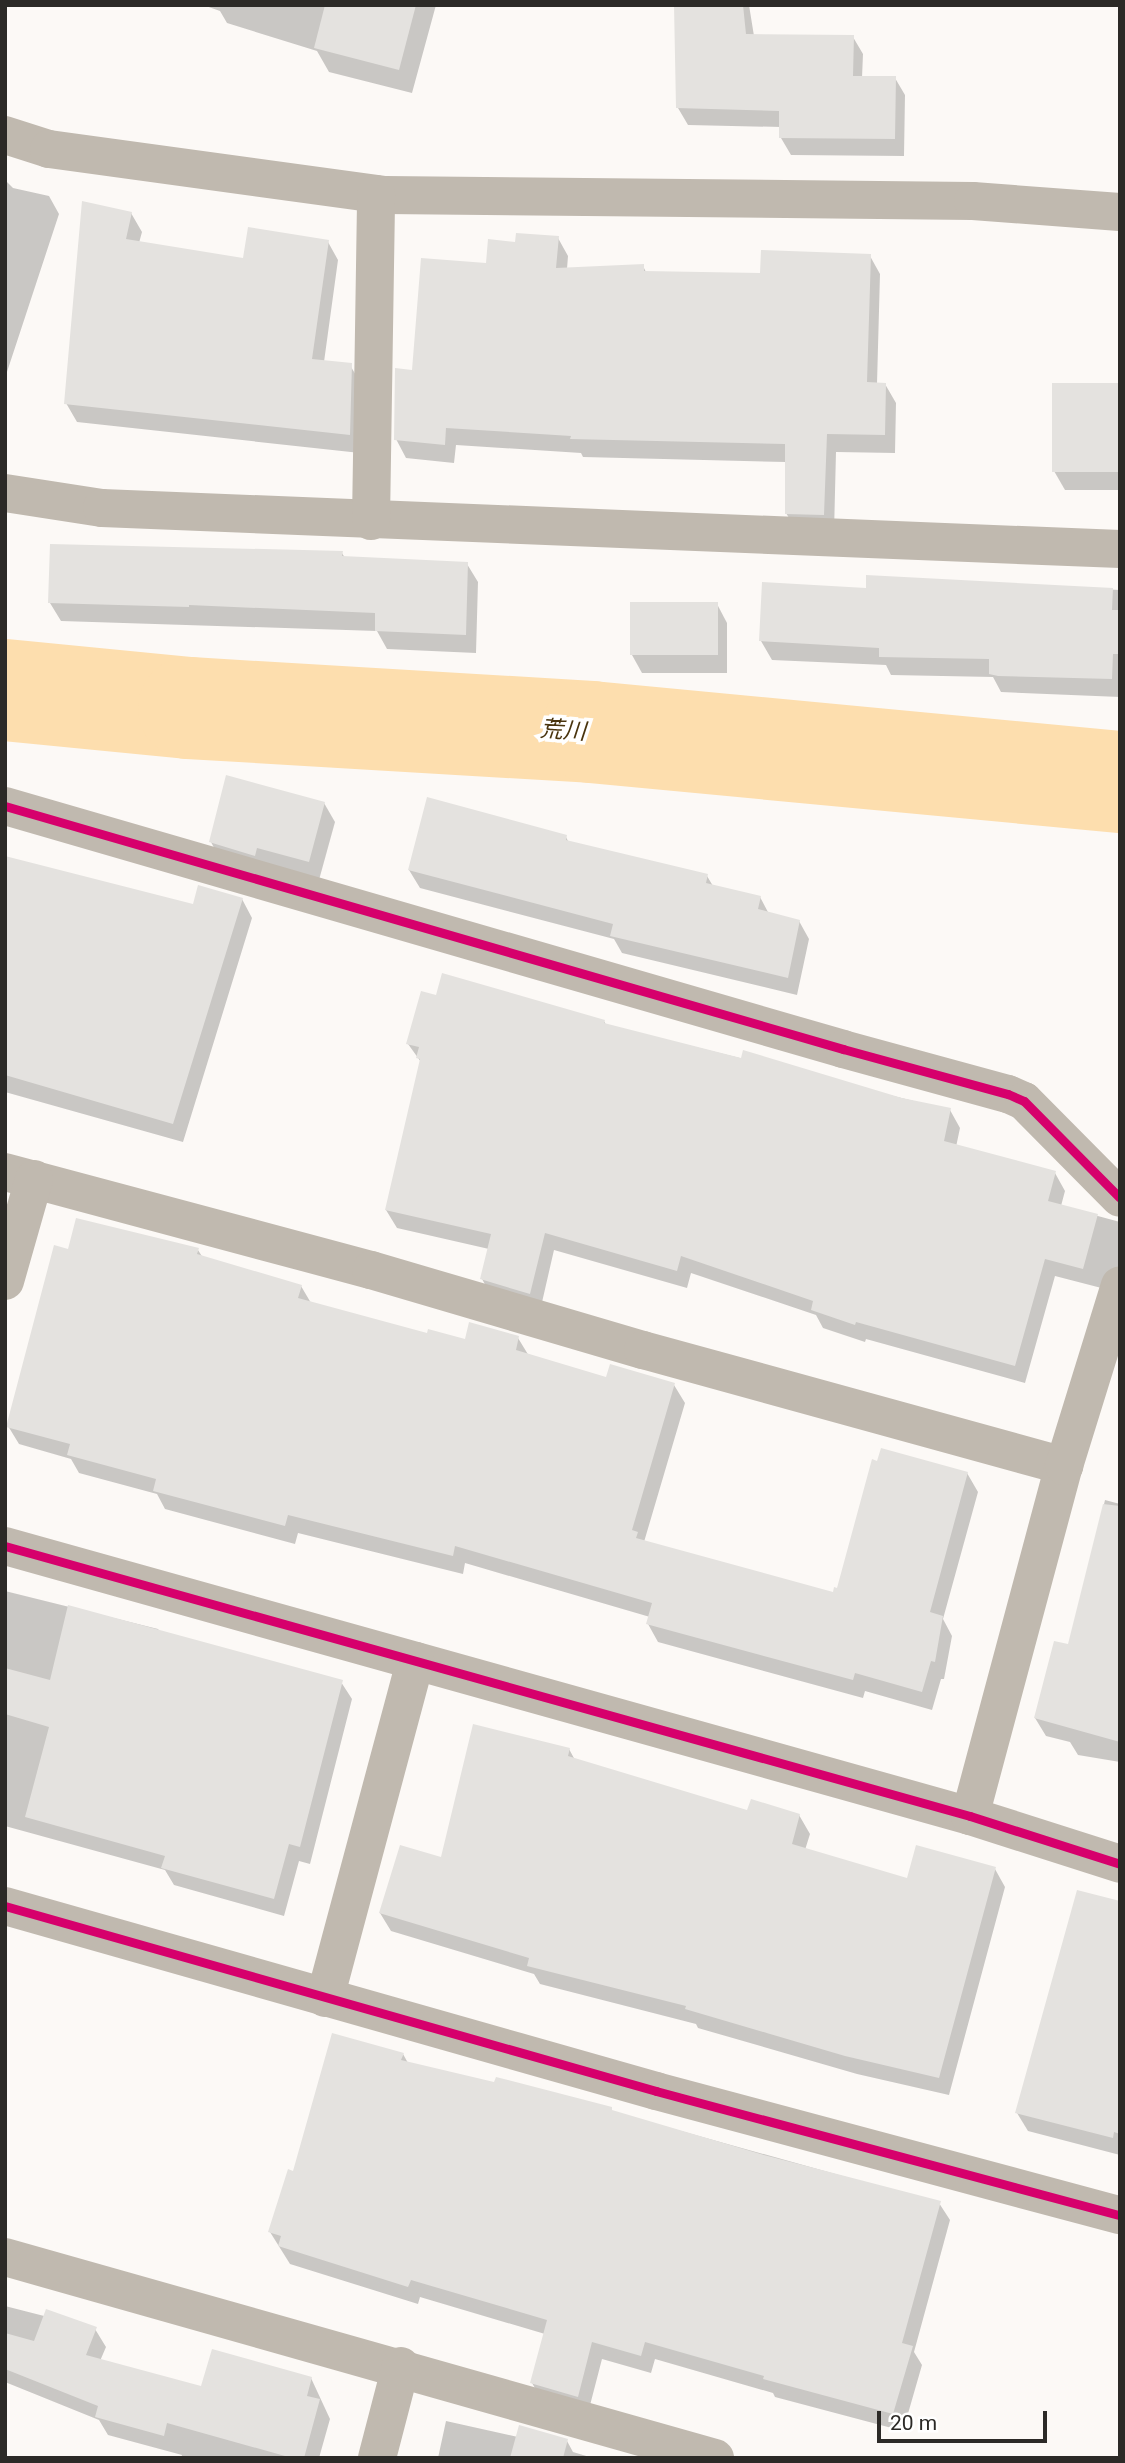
<!DOCTYPE html>
<html>
<head>
<meta charset="utf-8">
<style>
	body { margin:0 }
	#map { position:relative; width:1125px; height:2463px; overflow:hidden; background:#fcf9f6; font-family:Roboto,"Noto Sans JP",sans-serif }
	div>[style] { position:absolute }
	.shadow>* { inset:0; background:#0003 }
	.river>* { height:102px; margin:-51px; padding:0 51px; transform-origin:51px; border-radius:51px; background:#fddeae }
	.building>* { inset:0; background:#e4e2df }
	.minor>* { height:38px; margin:-19px; padding:0 19px; transform-origin:19px; border-radius:19px; background:#c0b9af }
	.cycleway>* { height:9px; margin:-4.5px; padding:0 4.5px; transform-origin:4.5px; border-radius:4.5px; background:#d6006c }
	span { translate:-50% -50%; white-space:nowrap; text-align:center; line-height:1.15; -webkit-text-stroke:7px #fff; paint-order:stroke }
	.water-label { font-size:23px; color:#49340e; font-style:italic }
	.frame { position:absolute; inset:0; border:7px solid #2c2a27; pointer-events:none }
	.scale { position:absolute; left:877px; top:2411px; width:170px; height:32px; box-sizing:border-box; border:4px solid #2c2a27; border-top:0; padding-left:9px; font-size:21px; line-height:24px; white-space:nowrap; color:#2c2a27; -webkit-text-stroke:5px #fff; paint-order:stroke }
</style>
</head>
<body>
<div id="map">
	<div class="shadow">
		<div style="clip-path:polygon(203px 5px,436px 5px,412px 93px,329px 72px,317px 51px,227px 23px,220px 11px)"></div>
		<div style="clip-path:polygon(676px 5px,749px 5px,754px 36px,853px 37px,863px 54px,862px 78px,895px 78px,905px 95px,904px 156px,791px 155px,781px 138px,781px 127px,688px 125px,678px 108px)"></div>
		<div style="clip-path:polygon(5px 180px,13px 188px,49px 196px,59px 214px,5px 378px)"></div>
		<div style="clip-path:polygon(131px 213px,142px 232px,139px 243px,245px 260px,328px 242px,338px 260px,324px 362px,350px 365px,361px 384px,360px 453px,77px 422px,66px 403px)"></div>
		<div style="clip-path:polygon(558px 238px,568px 256px,567px 269px,643px 266px,646px 272px,761px 275px,870px 256px,880px 274px,877px 384px,885px 384px,896px 403px,895px 453px,836px 452px,834px 533px,797px 531px,786px 513px,786px 462px,583px 457px,581px 453px,456px 445px,454px 463px,406px 458px,396px 439px,414px 372px,487px 265px,516px 244px)"></div>
		<div style="clip-path:polygon(1120px 384px,1120px 490px,1065px 490px,1054px 471px)"></div>
		<div style="clip-path:polygon(342px 553px,345px 558px,467px 564px,478px 582px,476px 653px,387px 649px,377px 631px,61px 621px,50px 603px)"></div>
		<div style="clip-path:polygon(868px 577px,1120px 590px,1120px 697px,1001px 692px,993px 677px,891px 675px,886px 665px,772px 660px,761px 641px,868px 589px)"></div>
		<div style="clip-path:polygon(717px 604px,727px 623px,727px 673px,642px 673px,632px 655px)"></div>
		<div style="clip-path:polygon(324px 803px,335px 822px,319px 880px,221px 861px,211px 842px)"></div>
		<div style="clip-path:polygon(566px 837px,569px 843px,707px 876px,713px 886px,760px 897px,769px 914px,799px 921px,809px 939px,797px 995px,622px 953px,614px 939px,420px 888px,409px 870px)"></div>
		<div style="clip-path:polygon(5px 858px,194px 906px,242px 899px,252px 918px,183px 1142px,5px 1092px)"></div>
		<div style="clip-path:polygon(604px 1021px,606px 1025px,950px 1110px,960px 1128px,956px 1147px,1055px 1173px,1065px 1191px,1061px 1206px,1120px 1222px,1120px 1286px,1113px 1291px,1055px 1276px,1025px 1383px,866px 1339px,865px 1342px,823px 1328px,816px 1315px,691px 1273px,687px 1288px,554px 1250px,540px 1311px,492px 1297px,482px 1279px,489px 1249px,397px 1228px,386px 1210px,421px 1062px,408px 1044px)"></div>
		<div style="clip-path:polygon(198px 1250px,203px 1258px,301px 1286px,311px 1303px,428px 1335px,466px 1341px,518px 1338px,529px 1356px,607px 1379px,674px 1385px,685px 1403px,644px 1542px,834px 1594px,967px 1473px,978px 1492px,943px 1619px,952px 1636px,944px 1679px,941px 1679px,932px 1710px,865px 1691px,863px 1698px,658px 1642px,648px 1624px,650px 1617px,465px 1563px,463px 1574px,298px 1533px,295px 1544px,165px 1509px,157px 1494px,79px 1473px,71px 1459px,19px 1444px,8px 1426px,70px 1251px)"></div>
		<div style="clip-path:polygon(1105px 1500px,1120px 1504px,1120px 1762px,1078px 1755px,1070px 1742px,1046px 1736px,1035px 1718px,1070px 1647px)"></div>
		<div style="clip-path:polygon(5px 1591px,158px 1629px,162px 1635px,341px 1682px,352px 1699px,310px 1864px,299px 1861px,284px 1916px,174px 1885px,165px 1870px,5px 1826px)"></div>
		<div style="clip-path:polygon(569px 1749px,575px 1760px,748px 1813px,799px 1815px,810px 1834px,805px 1850px,908px 1880px,995px 1869px,1005px 1887px,949px 2095px,857px 2074px,698px 2028px,696px 2024px,540px 1984px,534px 1974px,391px 1931px,380px 1913px)"></div>
		<div style="clip-path:polygon(1120px 1903px,1120px 2155px,1028px 2131px,1017px 2113px)"></div>
		<div style="clip-path:polygon(403px 2054px,408px 2063px,613px 2112px,939px 2203px,950px 2220px,914px 2352px,922px 2365px,903px 2431px,775px 2397px,773px 2393px,655px 2359px,651px 2373px,602px 2359px,588px 2413px,542px 2400px,532px 2383px,545px 2334px,420px 2297px,418px 2304px,290px 2264px,270px 2232px,295px 2173px)"></div>
		<div style="clip-path:polygon(5px 2306px,95px 2329px,106px 2347px,100px 2361px,203px 2388px,311px 2378px,330px 2419px,319px 2458px,181px 2458px,182px 2455px,108px 2435px,99px 2420px,5px 2382px)"></div>
		<div style="clip-path:polygon(446px 2421px,518px 2437px,567px 2441px,573px 2452px,593px 2458px,438px 2458px)"></div>
	</div>
	<div class="river">
		<div style="left:5px;top:690px;width:185px;rotate:5.6deg"></div>
		<div style="left:189px;top:708px;width:403px;rotate:3.4deg"></div>
		<div style="left:591px;top:732px;width:531px;rotate:5.4deg"></div>
	</div>
	<div class="building">
		<div style="clip-path:polygon(325px 5px,416px 5px,399px 70px,314px 48px)"></div>
		<div style="clip-path:polygon(674px 5px,743px 5px,746px 34px,854px 35px,853px 76px,896px 76px,895px 139px,779px 138px,779px 111px,676px 108px)"></div>
		<div style="clip-path:polygon(82px 201px,132px 212px,126px 239px,243px 258px,248px 227px,329px 240px,312px 359px,352px 363px,350px 435px,64px 404px)"></div>
		<div style="clip-path:polygon(516px 233px,559px 236px,556px 268px,644px 264px,644px 271px,760px 273px,761px 250px,871px 254px,867px 382px,886px 383px,885px 435px,827px 434px,824px 515px,785px 514px,785px 444px,570px 439px,571px 436px,446px 428px,445px 445px,394px 440px,395px 368px,412px 370px,421px 258px,486px 263px,488px 239px,515px 242px)"></div>
		<div style="clip-path:polygon(1052px 383px,1120px 383px,1120px 472px,1052px 472px)"></div>
		<div style="clip-path:polygon(50px 544px,343px 551px,342px 556px,468px 562px,466px 635px,375px 631px,375px 613px,189px 605px,189px 607px,48px 603px)"></div>
		<div style="clip-path:polygon(866px 575px,1113px 588px,1112px 610px,1120px 610px,1120px 654px,1113px 654px,1112px 679px,998px 676px,989px 674px,989px 659px,879px 657px,879px 648px,759px 641px,762px 582px,866px 588px)"></div>
		<div style="clip-path:polygon(630px 602px,718px 602px,718px 655px,630px 655px)"></div>
		<div style="clip-path:polygon(226px 775px,325px 802px,309px 862px,257px 848px,255px 856px,209px 842px)"></div>
		<div style="clip-path:polygon(427px 797px,567px 835px,566px 840px,708px 874px,706px 883px,761px 896px,758px 909px,800px 920px,788px 978px,610px 936px,613px 924px,408px 870px)"></div>
		<div style="clip-path:polygon(5px 856px,193px 904px,198px 885px,243px 898px,173px 1124px,5px 1075px)"></div>
		<div style="clip-path:polygon(442px 973px,605px 1020px,604px 1023px,741px 1058px,743px 1050px,902px 1098px,951px 1108px,944px 1141px,1056px 1171px,1048px 1201px,1098px 1214px,1083px 1269px,1045px 1259px,1015px 1366px,856px 1322px,855px 1325px,811px 1310px,813px 1301px,681px 1256px,677px 1271px,545px 1233px,530px 1294px,480px 1279px,491px 1234px,385px 1210px,420px 1059px,416px 1058px,419px 1047px,406px 1044px,421px 991px,436px 995px)"></div>
		<div style="clip-path:polygon(76px 1218px,199px 1248px,197px 1254px,302px 1285px,298px 1298px,427px 1333px,428px 1329px,465px 1339px,469px 1322px,519px 1336px,516px 1350px,606px 1377px,610px 1364px,675px 1383px,632px 1530px,638px 1532px,636px 1538px,833px 1592px,834px 1587px,837px 1588px,872px 1459px,877px 1461px,881px 1448px,968px 1472px,930px 1612px,943px 1616px,935px 1662px,931px 1661px,922px 1692px,855px 1673px,853px 1680px,646px 1624px,652px 1603px,455px 1546px,453px 1556px,288px 1515px,285px 1526px,153px 1491px,156px 1479px,67px 1455px,70px 1444px,6px 1427px,54px 1245px,68px 1249px)"></div>
		<div style="clip-path:polygon(1103px 1504px,1120px 1506px,1120px 1742px,1034px 1718px,1054px 1641px,1068px 1644px)"></div>
		<div style="clip-path:polygon(68px 1605px,343px 1680px,300px 1847px,289px 1844px,274px 1899px,161px 1868px,165px 1856px,25px 1817px,49px 1727px,5px 1714px,5px 1668px,50px 1680px)"></div>
		<div style="clip-path:polygon(473px 1724px,570px 1748px,568px 1756px,747px 1810px,751px 1799px,800px 1814px,792px 1844px,907px 1878px,916px 1845px,996px 1867px,939px 2078px,845px 2056px,685px 2009px,686px 2006px,527px 1966px,529px 1958px,379px 1913px,400px 1845px,441px 1857px)"></div>
		<div style="clip-path:polygon(1077px 1890px,1120px 1901px,1120px 2134px,1114px 2132px,1113px 2138px,1015px 2113px)"></div>
		<div style="clip-path:polygon(332px 2033px,404px 2053px,401px 2060px,494px 2082px,496px 2077px,612px 2107px,612px 2110px,764px 2155px,941px 2201px,902px 2343px,913px 2346px,893px 2414px,763px 2379px,764px 2376px,645px 2342px,641px 2356px,592px 2342px,578px 2397px,530px 2383px,547px 2320px,411px 2280px,408px 2287px,278px 2246px,281px 2236px,268px 2232px,288px 2169px,293px 2171px)"></div>
		<div style="clip-path:polygon(46px 2309px,97px 2327px,86px 2355px,201px 2386px,212px 2349px,312px 2377px,307px 2396px,320px 2399px,304px 2458px,292px 2458px,167px 2423px,164px 2436px,95px 2417px,98px 2406px,5px 2369px,5px 2333px,34px 2341px)"></div>
		<div style="clip-path:polygon(519px 2425px,568px 2439px,563px 2458px,510px 2458px)"></div>
	</div>
	<div class="minor">
		<div style="left:5px;top:135px;width:46px;rotate:17.7deg"></div>
		<div style="left:49px;top:149px;width:339px;rotate:7.8deg"></div>
		<div style="left:385px;top:195px;width:588px;rotate:0.58deg"></div>
		<div style="left:973px;top:201px;width:147px;rotate:4.3deg"></div>
		<div style="left:5px;top:493px;width:98px;rotate:8.8deg"></div>
		<div style="left:102px;top:508px;width:1019px;rotate:2.31deg"></div>
		<div style="left:371px;top:521px;width:327px;rotate:-89.1deg"></div>
		<div style="left:5px;top:806px;width:873px;rotate:16.17deg"></div>
		<div style="left:843px;top:1049px;width:171px;rotate:15.3deg"></div>
		<div style="left:1008px;top:1094px;width:17px;rotate:24deg"></div>
		<div style="left:1024px;top:1101px;width:136px;rotate:45.3deg"></div>
		<div style="left:5px;top:1172px;width:379px;rotate:15deg"></div>
		<div style="left:371px;top:1270px;width:284px;rotate:16.4deg"></div>
		<div style="left:643px;top:1350px;width:437px;rotate:15.4deg"></div>
		<div style="left:5px;top:1281px;width:106px;rotate:-74.1deg"></div>
		<div style="left:5px;top:1546px;width:1002px;rotate:15.63deg"></div>
		<div style="left:970px;top:1816px;width:157px;rotate:17.7deg"></div>
		<div style="left:970px;top:1816px;width:362px;rotate:-75deg"></div>
		<div style="left:1064px;top:1466px;width:189px;rotate:-72.8deg"></div>
		<div style="left:5px;top:1906px;width:677px;rotate:15.86deg"></div>
		<div style="left:656px;top:2091px;width:480px;rotate:15deg"></div>
		<div style="left:325px;top:1998px;width:349px;rotate:-75deg"></div>
		<div style="left:5px;top:2257px;width:738px;rotate:15.81deg"></div>
		<div style="left:377px;top:2458px;width:95px;rotate:-75.4deg"></div>
	</div>
	<div class="cycleway">
		<div style="left:5px;top:806px;width:873px;rotate:16.17deg"></div>
		<div style="left:843px;top:1049px;width:171px;rotate:15.3deg"></div>
		<div style="left:1008px;top:1094px;width:17px;rotate:24deg"></div>
		<div style="left:1024px;top:1101px;width:136px;rotate:45.3deg"></div>
		<div style="left:5px;top:1546px;width:1002px;rotate:15.63deg"></div>
		<div style="left:970px;top:1816px;width:157px;rotate:17.7deg"></div>
		<div style="left:5px;top:1906px;width:677px;rotate:15.86deg"></div>
		<div style="left:656px;top:2091px;width:480px;rotate:15deg"></div>
	</div>
	<div class="water-label">
		<span style="left:563px;top:731px;rotate:4deg">荒川</span>
	</div>
	<div class="frame"></div>
	<div class="scale">20 m</div>
</div>
</body>
</html>
